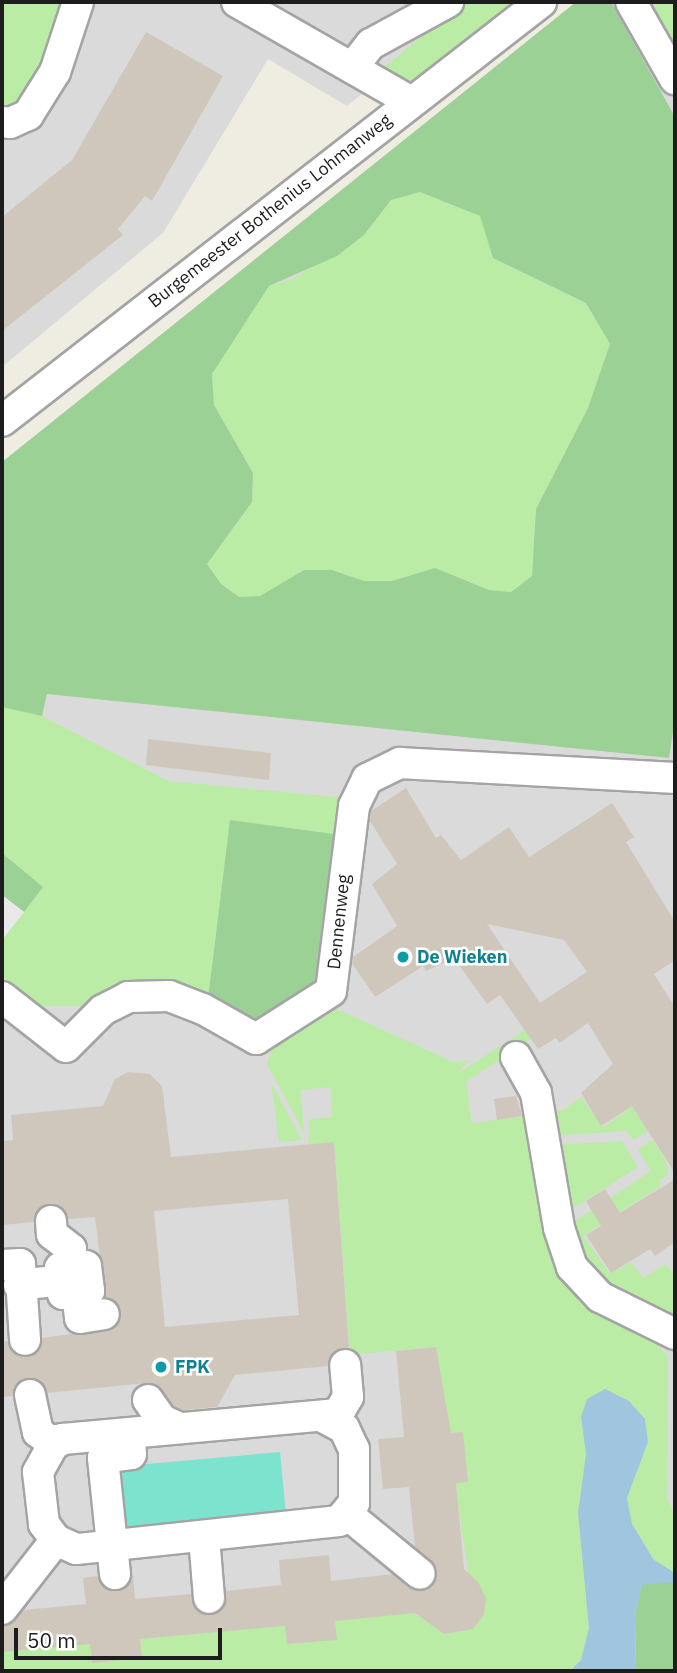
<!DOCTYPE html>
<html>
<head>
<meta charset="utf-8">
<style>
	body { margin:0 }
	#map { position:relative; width:677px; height:1673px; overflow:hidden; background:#efede2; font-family:"IBM Plex Sans",sans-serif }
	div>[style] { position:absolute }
	.residential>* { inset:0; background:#dbdada }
	.grass>* { inset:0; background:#bbeca5 }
	.forest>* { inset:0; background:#9bd195 }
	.pitch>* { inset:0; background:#7be3ce }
	.parking>* { inset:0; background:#e9e9e9 }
	.water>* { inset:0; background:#a0c5df }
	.building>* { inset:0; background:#cfc7bb }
	.roads { filter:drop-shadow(2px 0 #a4a4a4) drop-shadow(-2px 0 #a4a4a4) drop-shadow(0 2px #a4a4a4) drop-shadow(0 -2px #a4a4a4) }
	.minor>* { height:30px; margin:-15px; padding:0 15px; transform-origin:15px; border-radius:15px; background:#fff }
	.dots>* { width:19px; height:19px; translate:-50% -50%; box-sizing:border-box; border:4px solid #fff; border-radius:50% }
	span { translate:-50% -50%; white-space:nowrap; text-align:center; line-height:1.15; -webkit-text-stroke:5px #fff; paint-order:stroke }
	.street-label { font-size:18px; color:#1d1d1d }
	.culture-label { font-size:18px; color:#0d838f; font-weight:700 }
	.left { translate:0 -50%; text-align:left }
	.frame { position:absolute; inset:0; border:4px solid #1d1d1d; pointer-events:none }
	.scale { position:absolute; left:14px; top:1628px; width:208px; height:32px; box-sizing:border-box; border:4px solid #1d1d1d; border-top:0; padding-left:9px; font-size:21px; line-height:24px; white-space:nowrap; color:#1d1d1d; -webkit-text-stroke:5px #fff; paint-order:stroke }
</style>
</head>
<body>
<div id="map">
	<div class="residential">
		<div style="clip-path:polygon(2px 2px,477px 2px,347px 106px,268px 59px,163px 233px,2px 367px)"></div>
		<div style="clip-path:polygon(611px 2px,675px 2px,675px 1671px,2px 1671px,2px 495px)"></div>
	</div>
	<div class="grass">
		<div style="clip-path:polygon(2px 2px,65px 2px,49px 56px,24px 100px,2px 114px)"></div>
		<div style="clip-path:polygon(463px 2px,515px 2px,411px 81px,381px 70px)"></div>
		<div style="clip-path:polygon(648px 2px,675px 2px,675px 49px)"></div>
		<div style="clip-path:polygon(420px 192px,481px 216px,493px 258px,586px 303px,610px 344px,588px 408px,536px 509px,532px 576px,511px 592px,489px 590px,435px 568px,392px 581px,364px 581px,332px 570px,304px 570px,260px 596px,239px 597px,221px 584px,207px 564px,252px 502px,253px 473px,214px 405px,212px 374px,269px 286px,293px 279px,364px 235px,391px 200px)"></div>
		<div style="clip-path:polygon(2px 707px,42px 716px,168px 781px,347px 798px,334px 834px,230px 820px,207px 1007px,121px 986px,82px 1006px,33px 1006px,2px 980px,2px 940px,43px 887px,2px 853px)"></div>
		<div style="clip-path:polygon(337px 1009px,453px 1062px,469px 1060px,458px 1073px,525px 1030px,531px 1039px,466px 1082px,472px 1123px,534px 1115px,557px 1254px,668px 1355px,667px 1497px,675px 1518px,675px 1573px,654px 1560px,632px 1524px,627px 1498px,648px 1442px,581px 1416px,586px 1454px,578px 1513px,589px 1629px,581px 1660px,570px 1671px,2px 1671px,2px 1643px,472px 1601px,436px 1347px,350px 1355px,334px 1142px,308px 1144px,310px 1119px,332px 1117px,330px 1087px,301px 1090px,304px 1133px,267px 1064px,273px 1044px,318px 1011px)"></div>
		<div style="clip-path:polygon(271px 1082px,302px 1140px,279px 1142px)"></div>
		<div style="clip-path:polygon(654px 1091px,671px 1116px,634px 1140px,626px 1131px,552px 1136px,550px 1112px,563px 1110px,581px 1097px,603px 1127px)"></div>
		<div style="clip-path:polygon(652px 1139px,666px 1160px,668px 1175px,659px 1181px,661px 1186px,583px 1236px,610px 1274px,631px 1262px,643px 1278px,666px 1264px,675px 1276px,675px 1324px,590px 1276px,569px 1225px,651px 1171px,638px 1150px)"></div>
		<div style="clip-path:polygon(622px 1141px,638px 1167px,566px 1213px,554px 1145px)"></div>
	</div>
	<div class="forest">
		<div style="clip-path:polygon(evenodd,576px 2px,611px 2px,675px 117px,675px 719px,669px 758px,47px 694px,42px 716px,2px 707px,2px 462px,576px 2px,420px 192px,480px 216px,493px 258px,586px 303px,610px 344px,588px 408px,536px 509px,532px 576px,511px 592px,489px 590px,435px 568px,392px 581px,364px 581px,332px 570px,304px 570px,260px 596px,239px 597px,221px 584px,207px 564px,252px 502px,253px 473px,214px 405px,212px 374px,269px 286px,337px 256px,364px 235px,391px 200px,420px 192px)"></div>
		<div style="clip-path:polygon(230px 820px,334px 834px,323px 977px,251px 1033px,207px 1007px)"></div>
		<div style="clip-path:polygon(2px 853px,43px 887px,24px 912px,2px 895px)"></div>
		<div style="clip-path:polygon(668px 1581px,675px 1582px,675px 1671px,636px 1671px,635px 1615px,642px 1584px)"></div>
	</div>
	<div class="pitch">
		<div style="clip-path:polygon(280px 1452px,286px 1515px,125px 1539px,113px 1467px)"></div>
	</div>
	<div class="parking">
		<div style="clip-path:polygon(2px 895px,24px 912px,2px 940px)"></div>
	</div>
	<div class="water">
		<div style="clip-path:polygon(605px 1389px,629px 1401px,645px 1419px,648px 1442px,627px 1498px,632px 1524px,654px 1560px,675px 1573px,675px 1582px,642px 1585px,635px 1615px,636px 1671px,570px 1671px,581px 1660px,589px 1628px,578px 1513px,586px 1454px,581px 1417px,587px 1399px)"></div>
	</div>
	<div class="building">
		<div style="clip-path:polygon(146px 32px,223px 76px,152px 201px,145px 196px,118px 229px,123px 235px,2px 331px,2px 217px,72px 160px)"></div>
		<div style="clip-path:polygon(148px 739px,271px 753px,269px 780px,146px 765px)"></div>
		<div style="clip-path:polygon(evenodd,406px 788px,436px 838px,441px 835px,461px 860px,509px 827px,529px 857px,612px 803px,634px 837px,626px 842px,675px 922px,675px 960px,654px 974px,675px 1007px,675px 1173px,632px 1106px,601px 1126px,581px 1093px,613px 1064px,588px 1023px,559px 1043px,556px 1038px,538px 1049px,500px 995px,487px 1004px,454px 958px,426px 971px,423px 966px,375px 997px,352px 963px,353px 957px,397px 926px,372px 884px,397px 864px,370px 821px,371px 811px,406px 788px,487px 924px,564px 940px,587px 972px,540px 1003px,487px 924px)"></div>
		<div style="clip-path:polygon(evenodd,128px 1072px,150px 1074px,162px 1086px,171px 1157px,334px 1142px,349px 1348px,334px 1351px,328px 1366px,235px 1375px,217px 1407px,184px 1410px,174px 1406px,156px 1385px,147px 1383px,47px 1393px,42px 1383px,27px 1378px,18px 1383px,13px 1396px,2px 1397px,2px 1342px,8px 1341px,17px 1355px,27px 1357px,40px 1348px,42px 1338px,115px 1328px,121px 1312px,117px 1302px,105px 1297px,95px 1217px,68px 1219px,59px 1206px,49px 1204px,36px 1213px,34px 1222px,2px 1225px,2px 1141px,13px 1140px,11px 1115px,103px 1106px,115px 1079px,128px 1072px,288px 1199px,299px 1315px,165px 1327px,154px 1211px,288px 1199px)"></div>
		<div style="clip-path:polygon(516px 1096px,522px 1116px,497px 1120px,494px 1099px)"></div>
		<div style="clip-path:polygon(675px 1179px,675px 1242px,655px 1256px,650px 1249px,611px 1273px,586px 1235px,601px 1226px,586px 1201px,605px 1189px,620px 1213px)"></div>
		<div style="clip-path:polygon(436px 1347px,451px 1433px,463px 1432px,468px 1482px,456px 1483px,464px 1569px,478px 1582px,486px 1598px,484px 1615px,473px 1629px,444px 1634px,415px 1613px,335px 1621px,337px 1640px,287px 1644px,285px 1626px,140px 1639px,142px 1658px,92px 1663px,90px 1644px,2px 1652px,2px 1626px,24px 1610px,86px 1604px,83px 1578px,98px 1576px,101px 1585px,116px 1591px,126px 1588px,133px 1573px,135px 1599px,191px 1594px,195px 1608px,210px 1615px,224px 1606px,226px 1591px,281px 1585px,279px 1560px,329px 1555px,331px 1581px,393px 1574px,409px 1588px,427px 1590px,437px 1578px,437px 1569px,415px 1547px,409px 1487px,383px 1489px,378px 1439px,404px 1437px,396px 1351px)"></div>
	</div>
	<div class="roads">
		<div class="minor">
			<div style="left:237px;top:2px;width:199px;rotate:29.8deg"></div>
			<div style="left:631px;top:2px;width:89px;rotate:60.3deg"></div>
			<div style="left:352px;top:68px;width:31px;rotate:-52deg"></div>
			<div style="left:371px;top:44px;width:88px;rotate:-28.6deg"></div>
			<div style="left:2px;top:122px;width:8px;rotate:7deg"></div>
			<div style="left:10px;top:123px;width:20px;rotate:-24deg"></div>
			<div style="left:28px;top:115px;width:51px;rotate:-57.9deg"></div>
			<div style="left:55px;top:72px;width:74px;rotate:-71.8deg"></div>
			<div style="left:2px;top:421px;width:683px;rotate:-37.86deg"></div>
			<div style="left:2px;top:997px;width:81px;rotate:38deg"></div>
			<div style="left:66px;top:1047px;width:52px;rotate:-45deg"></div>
			<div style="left:103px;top:1010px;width:28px;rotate:-27deg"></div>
			<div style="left:128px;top:997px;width:41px;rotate:-1.4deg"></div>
			<div style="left:169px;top:996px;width:36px;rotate:21deg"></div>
			<div style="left:203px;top:1009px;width:61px;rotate:29.5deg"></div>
			<div style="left:256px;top:1039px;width:89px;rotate:-32.6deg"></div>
			<div style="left:331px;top:991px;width:186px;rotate:-82.9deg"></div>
			<div style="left:354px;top:806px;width:30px;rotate:-64deg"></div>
			<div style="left:367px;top:779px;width:37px;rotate:-26deg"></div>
			<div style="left:400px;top:763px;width:275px;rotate:3.1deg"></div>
			<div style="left:516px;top:1057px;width:41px;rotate:60.9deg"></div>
			<div style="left:536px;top:1093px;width:137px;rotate:80.3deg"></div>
			<div style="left:559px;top:1228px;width:41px;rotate:71.6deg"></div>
			<div style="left:572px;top:1267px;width:41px;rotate:47deg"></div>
			<div style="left:600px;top:1297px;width:84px;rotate:26.3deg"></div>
			<div style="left:51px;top:1221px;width:13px;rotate:86deg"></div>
			<div style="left:52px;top:1234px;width:24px;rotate:38deg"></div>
			<div style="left:71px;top:1249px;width:19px;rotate:87deg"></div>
			<div style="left:2px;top:1265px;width:18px;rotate:-3deg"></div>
			<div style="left:20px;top:1264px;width:76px;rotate:86.2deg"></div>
			<div style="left:62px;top:1280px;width:12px;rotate:-99deg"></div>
			<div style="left:60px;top:1268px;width:26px;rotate:-4deg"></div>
			<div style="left:86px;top:1266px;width:25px;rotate:83deg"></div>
			<div style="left:89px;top:1291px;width:12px;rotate:171deg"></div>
			<div style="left:19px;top:1285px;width:43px;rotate:-6.6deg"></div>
			<div style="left:62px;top:1280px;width:14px;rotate:86deg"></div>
			<div style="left:63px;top:1294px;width:14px;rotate:-4deg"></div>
			<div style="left:77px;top:1293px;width:25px;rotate:83deg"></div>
			<div style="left:80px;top:1318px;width:24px;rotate:-9deg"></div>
			<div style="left:30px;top:1395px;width:38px;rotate:78deg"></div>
			<div style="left:38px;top:1432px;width:15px;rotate:37deg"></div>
			<div style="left:50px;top:1441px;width:13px;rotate:-9deg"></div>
			<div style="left:148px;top:1400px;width:24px;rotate:55deg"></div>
			<div style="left:162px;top:1420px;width:20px;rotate:24deg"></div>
			<div style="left:321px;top:1416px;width:26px;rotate:28deg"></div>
			<div style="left:344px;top:1428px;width:23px;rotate:65deg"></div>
			<div style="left:354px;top:1449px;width:54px;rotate:90deg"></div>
			<div style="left:354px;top:1503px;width:23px;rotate:130deg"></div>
			<div style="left:339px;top:1521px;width:264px;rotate:173.9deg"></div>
			<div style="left:76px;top:1549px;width:22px;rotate:-156deg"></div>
			<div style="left:56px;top:1540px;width:20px;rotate:-127deg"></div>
			<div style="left:44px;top:1524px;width:52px;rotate:-96.6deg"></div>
			<div style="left:38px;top:1472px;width:31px;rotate:-61deg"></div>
			<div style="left:53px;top:1445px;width:12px;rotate:-31deg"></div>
			<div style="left:63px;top:1439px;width:276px;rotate:-5.2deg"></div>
			<div style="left:338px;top:1414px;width:20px;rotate:-60deg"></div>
			<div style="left:348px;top:1397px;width:32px;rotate:-95deg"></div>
			<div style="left:347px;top:1514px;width:94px;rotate:39.4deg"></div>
			<div style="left:204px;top:1537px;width:61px;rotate:85.3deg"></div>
			<div style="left:115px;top:1574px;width:117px;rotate:-95.9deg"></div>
			<div style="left:103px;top:1458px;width:28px;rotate:-8deg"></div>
			<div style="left:131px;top:1454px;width:21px;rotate:-95deg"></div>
			<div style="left:2px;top:1609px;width:88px;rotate:-52deg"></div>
		</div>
	</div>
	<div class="dots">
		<div style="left:403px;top:957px;background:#0f9aa8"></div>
		<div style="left:161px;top:1367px;background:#0f9aa8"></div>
	</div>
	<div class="street-label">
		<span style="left:270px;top:211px;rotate:-38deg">Burgemeester Bothenius Lohmanweg</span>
		<span style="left:339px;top:922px;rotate:-84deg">Dennenweg</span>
	</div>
	<div class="culture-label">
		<span class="left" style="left:417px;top:957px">De Wieken</span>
		<span class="left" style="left:175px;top:1367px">FPK</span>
	</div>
	<div class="frame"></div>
	<div class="scale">50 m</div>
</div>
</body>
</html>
